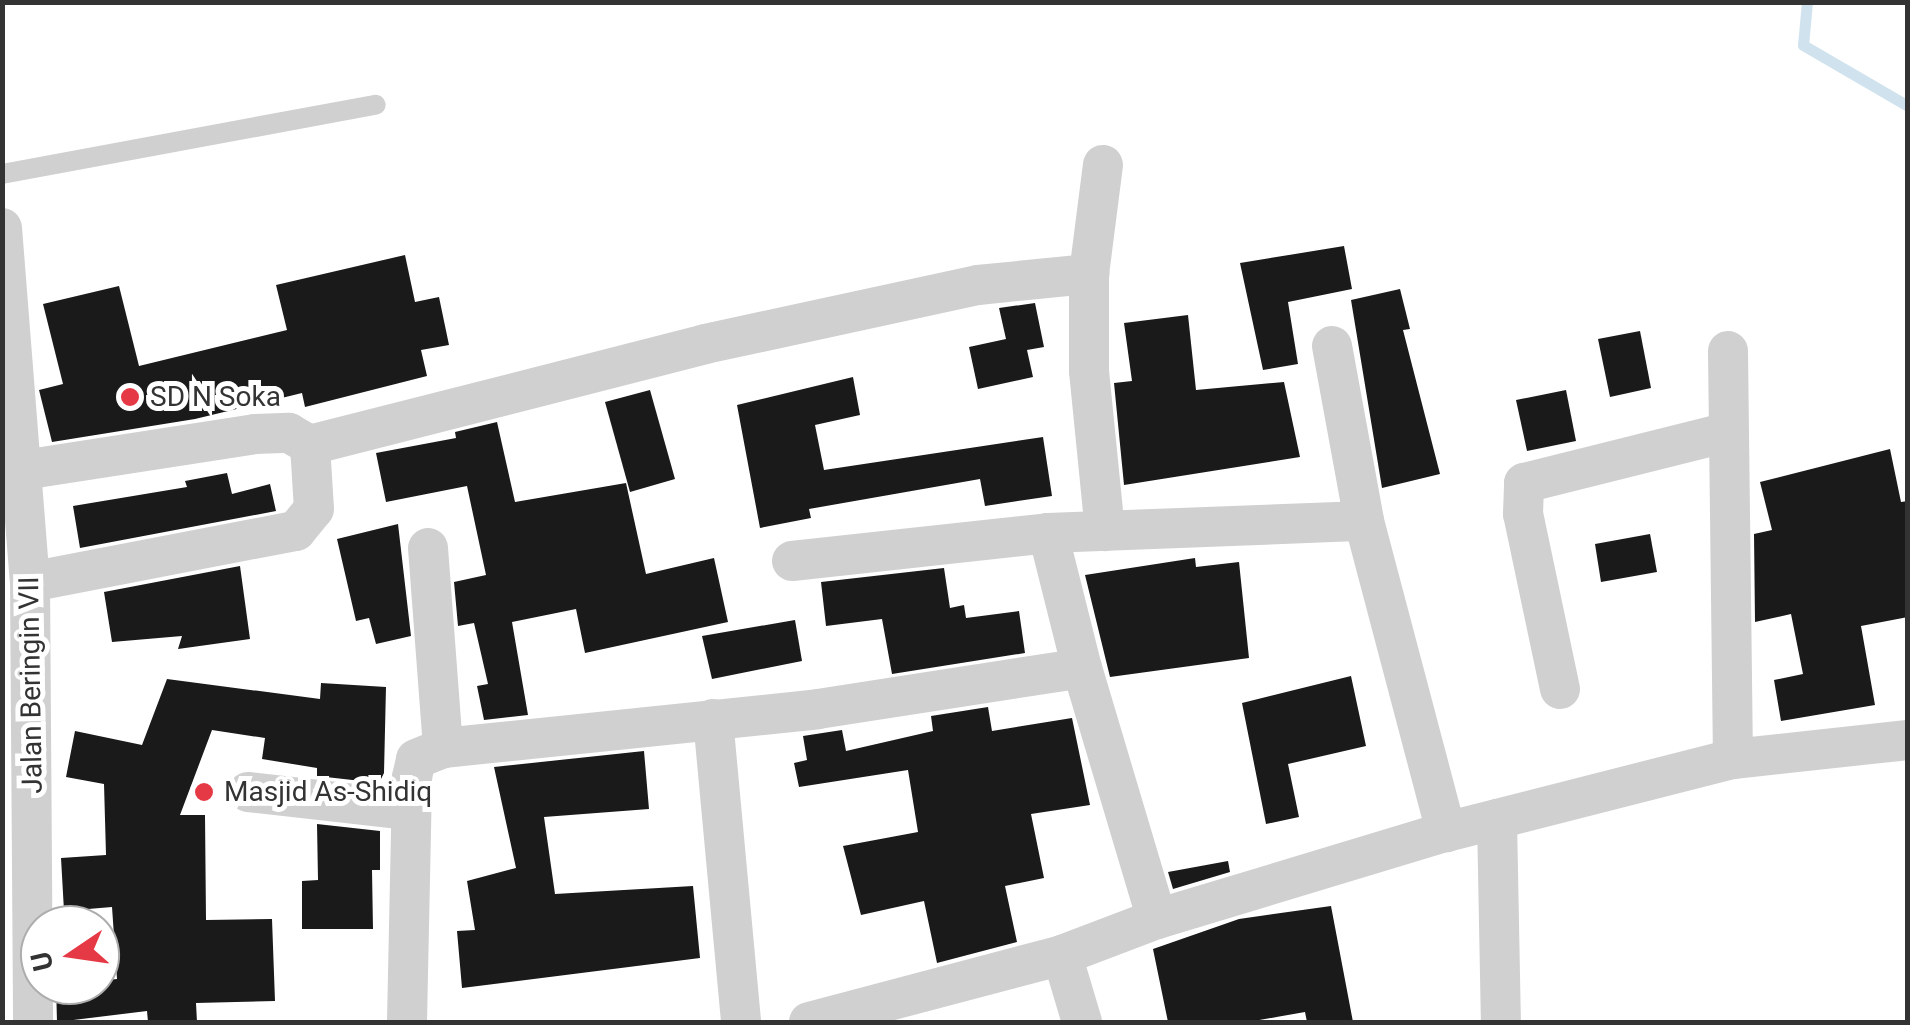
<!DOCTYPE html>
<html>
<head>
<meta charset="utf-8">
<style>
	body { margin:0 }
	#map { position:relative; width:1910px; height:1025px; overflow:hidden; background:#fff; font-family:Roboto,sans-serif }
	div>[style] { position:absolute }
	.stream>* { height:11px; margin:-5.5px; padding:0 5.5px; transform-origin:5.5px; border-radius:5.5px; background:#cfe2ee }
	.building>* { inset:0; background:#1a1a1a }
	.service>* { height:20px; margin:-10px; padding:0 10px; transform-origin:10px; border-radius:10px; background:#d0d0d0 }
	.minor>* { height:40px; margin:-20px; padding:0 20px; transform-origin:20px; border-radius:20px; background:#d0d0d0 }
	.dots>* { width:28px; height:28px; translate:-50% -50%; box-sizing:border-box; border:5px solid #fff; border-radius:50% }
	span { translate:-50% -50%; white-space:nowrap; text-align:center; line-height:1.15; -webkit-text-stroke:10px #fff; paint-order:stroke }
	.poi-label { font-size:28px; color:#333 }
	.left { translate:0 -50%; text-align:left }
	.street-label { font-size:28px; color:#333 }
	.frame { position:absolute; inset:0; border:5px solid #333; pointer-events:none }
	.north { position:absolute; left:20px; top:905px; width:100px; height:100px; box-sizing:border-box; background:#fff; border:2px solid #adadad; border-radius:50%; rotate:257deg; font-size:28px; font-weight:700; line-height:40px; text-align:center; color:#333 }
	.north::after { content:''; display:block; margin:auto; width:35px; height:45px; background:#e63946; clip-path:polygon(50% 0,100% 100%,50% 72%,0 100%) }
</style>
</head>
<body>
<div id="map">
	<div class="stream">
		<div style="left:1807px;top:2px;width:43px;rotate:95.3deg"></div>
		<div style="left:1803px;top:45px;width:121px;rotate:30.2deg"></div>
	</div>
	<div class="building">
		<div style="clip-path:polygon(1344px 246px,1352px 289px,1288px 302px,1298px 364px,1263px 370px,1240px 263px)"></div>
		<div style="clip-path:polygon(405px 255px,415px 302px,439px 297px,449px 345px,421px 350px,427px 376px,305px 407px,302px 393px,195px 419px,52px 442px,39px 390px,63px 384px,43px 304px,119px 286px,139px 366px,287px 330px,276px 285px)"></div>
		<div style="clip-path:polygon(1400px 289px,1410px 329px,1403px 330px,1440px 474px,1382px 488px,1351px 300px)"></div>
		<div style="clip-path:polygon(1035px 303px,1044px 347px,1027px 350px,1033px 377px,978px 389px,969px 347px,1006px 339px,999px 308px)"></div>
		<div style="clip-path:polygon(1188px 315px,1196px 390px,1284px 382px,1300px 457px,1124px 485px,1114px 383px,1132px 381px,1124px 323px)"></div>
		<div style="clip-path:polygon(1640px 331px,1651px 388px,1610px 397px,1598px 339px)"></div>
		<div style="clip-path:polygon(853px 377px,860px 415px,815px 425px,824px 470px,1043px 437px,1052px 496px,985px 506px,980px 479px,809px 509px,811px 518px,760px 528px,737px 405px)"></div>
		<div style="clip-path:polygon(650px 390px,675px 479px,630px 492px,605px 402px)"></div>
		<div style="clip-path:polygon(1566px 390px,1576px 441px,1527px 451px,1516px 400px)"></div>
		<div style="clip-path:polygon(497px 422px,515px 502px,626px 483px,646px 574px,714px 558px,728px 622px,585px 653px,576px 609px,512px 622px,528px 715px,484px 720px,477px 686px,488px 684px,474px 623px,458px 626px,454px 582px,486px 575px,467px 486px,386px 502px,376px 453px,456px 438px,455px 432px)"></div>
		<div style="clip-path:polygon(1890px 449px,1901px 502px,1908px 501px,1908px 617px,1861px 626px,1875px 705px,1781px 721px,1774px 680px,1803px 674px,1791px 614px,1755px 622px,1754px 534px,1772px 530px,1760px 482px)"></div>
		<div style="clip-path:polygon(227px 473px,232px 494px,270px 484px,276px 511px,80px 548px,73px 506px,187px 487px,185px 481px)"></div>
		<div style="clip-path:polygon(398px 524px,411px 636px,376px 644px,369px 618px,356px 621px,337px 539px)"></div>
		<div style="clip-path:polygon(1650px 534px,1657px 572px,1601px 582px,1595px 544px)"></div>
		<div style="clip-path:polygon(1195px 558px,1196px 567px,1239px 562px,1249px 658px,1110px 677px,1085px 575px)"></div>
		<div style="clip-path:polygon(240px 566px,250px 639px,178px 649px,182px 636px,112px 642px,104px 592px)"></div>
		<div style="clip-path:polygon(944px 568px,950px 608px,964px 605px,966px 618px,1019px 611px,1025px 653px,892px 674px,882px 619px,826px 626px,821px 582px)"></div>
		<div style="clip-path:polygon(795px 620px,802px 661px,712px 679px,702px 636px)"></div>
		<div style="clip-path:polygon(1351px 676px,1366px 746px,1288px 764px,1299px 817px,1266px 824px,1242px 703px)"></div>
		<div style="clip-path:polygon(167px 679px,320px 699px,321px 683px,386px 687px,384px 773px,379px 783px,317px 776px,317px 768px,262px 759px,265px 738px,212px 730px,180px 815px,205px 815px,206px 920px,272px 919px,275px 1001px,196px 1003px,197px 1022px,148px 1022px,147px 1011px,57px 1022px,56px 985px,117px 979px,112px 907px,64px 911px,61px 858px,106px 855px,104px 784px,66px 777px,75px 731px,142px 745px)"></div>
		<div style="clip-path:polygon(988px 707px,992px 731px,1072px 718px,1090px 805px,1031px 814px,1044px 878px,1005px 886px,1017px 942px,937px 963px,924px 901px,861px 915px,843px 846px,918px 832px,908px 770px,799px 787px,794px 763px,807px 760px,803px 736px,842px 730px,846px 751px,933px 731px,931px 716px)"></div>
		<div style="clip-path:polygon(644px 751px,649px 809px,544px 817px,555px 894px,693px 886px,700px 958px,462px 988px,457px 931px,475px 930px,467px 881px,516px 868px,494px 767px)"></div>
		<div style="clip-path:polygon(317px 824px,380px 831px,380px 870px,372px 870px,373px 929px,302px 929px,302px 881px,318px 880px)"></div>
		<div style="clip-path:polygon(1228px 861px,1230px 872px,1173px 889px,1168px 872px)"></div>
		<div style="clip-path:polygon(1331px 906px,1353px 1022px,1307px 1022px,1305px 1012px,1248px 1022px,1168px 1022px,1153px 949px,1239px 919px)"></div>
	</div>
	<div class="service">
		<div style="left:2px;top:174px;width:380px;rotate:-10.5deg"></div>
	</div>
	<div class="minor">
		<div style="left:2px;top:228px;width:355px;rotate:85.5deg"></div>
		<div style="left:30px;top:582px;width:440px;rotate:89.6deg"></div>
		<div style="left:1089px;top:274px;width:110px;rotate:-82.7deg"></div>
		<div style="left:1332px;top:346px;width:178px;rotate:79.6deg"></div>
		<div style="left:1364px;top:521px;width:322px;rotate:75.2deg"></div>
		<div style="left:1728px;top:351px;width:408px;rotate:89.3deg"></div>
		<div style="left:23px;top:470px;width:235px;rotate:-8.8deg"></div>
		<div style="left:255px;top:434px;width:34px;rotate:-2deg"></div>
		<div style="left:289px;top:433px;width:24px;rotate:30deg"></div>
		<div style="left:310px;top:445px;width:408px;rotate:-14.3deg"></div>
		<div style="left:705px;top:344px;width:279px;rotate:-12.2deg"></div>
		<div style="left:978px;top:285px;width:112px;rotate:-5.7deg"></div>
		<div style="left:1089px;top:274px;width:97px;rotate:90deg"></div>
		<div style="left:1089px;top:371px;width:161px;rotate:84.3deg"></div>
		<div style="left:1048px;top:533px;width:139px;rotate:75.9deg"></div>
		<div style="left:428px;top:548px;width:201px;rotate:85.7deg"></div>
		<div style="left:792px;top:561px;width:258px;rotate:-6.2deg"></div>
		<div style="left:1048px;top:533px;width:316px;rotate:-2.2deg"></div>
		<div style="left:30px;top:582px;width:271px;rotate:-10.9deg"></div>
		<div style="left:296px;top:531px;width:28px;rotate:-51deg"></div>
		<div style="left:314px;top:509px;width:64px;rotate:-93.6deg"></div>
		<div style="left:1560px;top:689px;width:179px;rotate:-101.9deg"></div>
		<div style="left:1523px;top:514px;width:31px;rotate:-88deg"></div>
		<div style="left:1524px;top:483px;width:207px;rotate:-14deg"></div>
		<div style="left:713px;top:719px;width:304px;rotate:84.7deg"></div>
		<div style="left:248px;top:792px;width:162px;rotate:6.4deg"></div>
		<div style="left:1497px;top:819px;width:203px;rotate:88.9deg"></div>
		<div style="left:1062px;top:955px;width:70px;rotate:73.4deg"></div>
		<div style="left:407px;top:1022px;width:245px;rotate:-88.8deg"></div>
		<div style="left:412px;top:777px;width:18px;rotate:-77deg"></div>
		<div style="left:416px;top:759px;width:29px;rotate:-22deg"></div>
		<div style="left:443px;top:748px;width:377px;rotate:-5.9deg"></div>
		<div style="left:818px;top:709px;width:267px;rotate:-8.8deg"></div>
		<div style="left:1082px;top:668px;width:262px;rotate:73.4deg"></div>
		<div style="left:809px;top:1022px;width:262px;rotate:-14.8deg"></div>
		<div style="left:1062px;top:955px;width:102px;rotate:-20.8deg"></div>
		<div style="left:1157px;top:919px;width:302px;rotate:-16.8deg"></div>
		<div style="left:1446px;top:832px;width:296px;rotate:-14.3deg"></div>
		<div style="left:1733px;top:759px;width:176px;rotate:-6.2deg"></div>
	</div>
	<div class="dots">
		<div style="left:130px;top:397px;background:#e63946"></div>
		<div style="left:204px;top:792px;background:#e63946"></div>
	</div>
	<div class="poi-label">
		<span class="left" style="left:150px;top:397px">SD N Soka</span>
		<span class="left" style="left:224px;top:792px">Masjid As-Shidiq</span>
	</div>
	<div class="street-label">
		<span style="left:31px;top:685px;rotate:-91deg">Jalan Beringin VII</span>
	</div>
	<div class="frame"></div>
	<div class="north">U</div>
</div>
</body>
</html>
